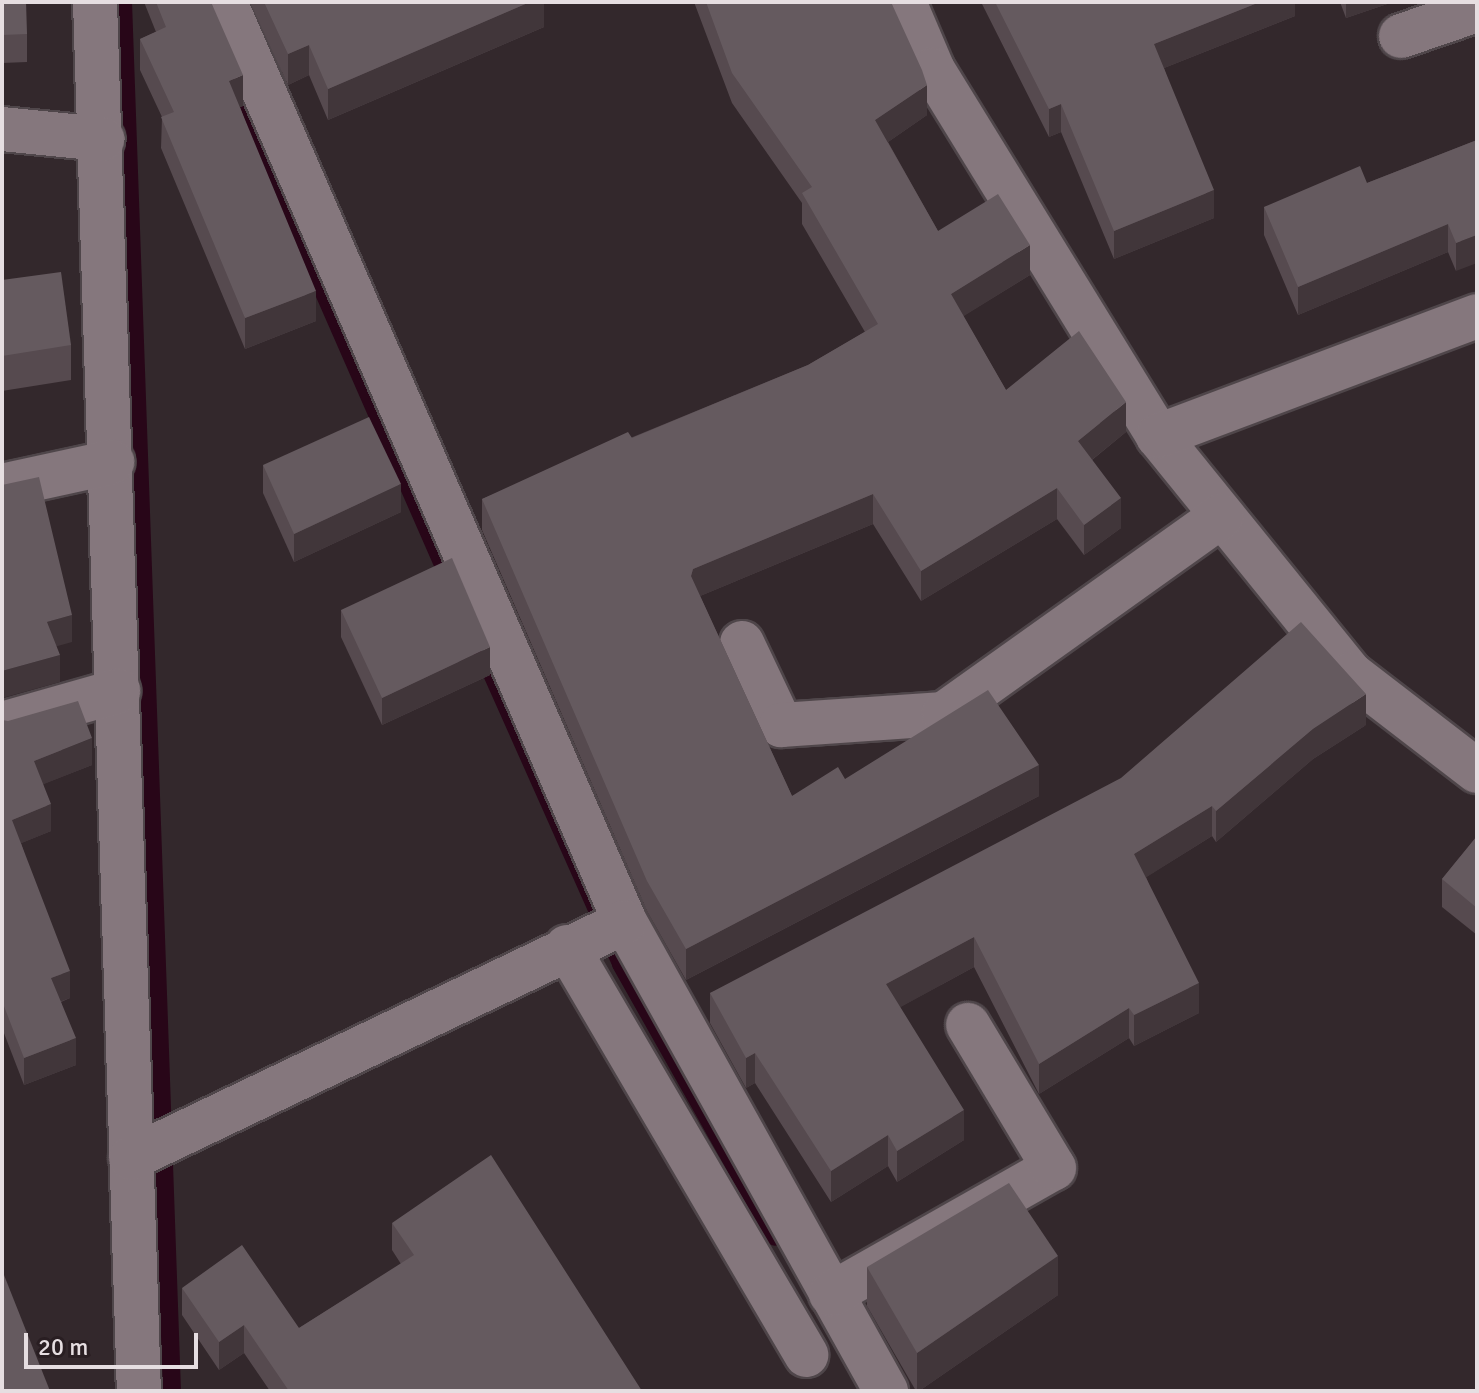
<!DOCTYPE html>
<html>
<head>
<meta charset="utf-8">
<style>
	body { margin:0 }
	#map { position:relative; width:1479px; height:1393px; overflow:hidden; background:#33282c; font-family:Signika,sans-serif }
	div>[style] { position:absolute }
	.stream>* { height:18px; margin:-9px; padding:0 9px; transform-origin:9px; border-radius:9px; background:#280618 }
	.roads { filter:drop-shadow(2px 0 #4f464a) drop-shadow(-2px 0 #4f464a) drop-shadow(0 2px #4f464a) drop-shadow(0 -2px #4f464a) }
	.minor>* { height:44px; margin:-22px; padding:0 22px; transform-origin:22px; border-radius:22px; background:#85777d }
	.wall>* { inset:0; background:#564a4f }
	.shaded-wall>* { inset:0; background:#41363a }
	.building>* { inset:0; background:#655a5f }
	span { translate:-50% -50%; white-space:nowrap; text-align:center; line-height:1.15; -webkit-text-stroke:6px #291e22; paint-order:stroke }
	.frame { position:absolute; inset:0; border:4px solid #e6dee1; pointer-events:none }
	.scale { position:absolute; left:24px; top:1333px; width:174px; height:36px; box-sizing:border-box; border:4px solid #e6dee1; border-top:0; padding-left:10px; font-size:24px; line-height:28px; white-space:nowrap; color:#e6dee1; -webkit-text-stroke:6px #291e22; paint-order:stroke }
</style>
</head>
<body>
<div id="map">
	<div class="stream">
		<div style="left:123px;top:2px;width:1390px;rotate:87.98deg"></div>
		<div style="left:233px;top:85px;width:546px;rotate:66.35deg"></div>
		<div style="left:481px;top:649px;width:345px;rotate:66deg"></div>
		<div style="left:621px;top:964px;width:313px;rotate:60.6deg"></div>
	</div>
	<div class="roads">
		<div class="minor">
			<div style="left:95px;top:2px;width:1390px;rotate:88.19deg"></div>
			<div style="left:225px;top:2px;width:1003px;rotate:66.5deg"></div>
			<div style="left:625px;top:922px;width:537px;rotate:60.9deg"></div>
			<div style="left:904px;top:2px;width:74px;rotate:66.9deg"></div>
			<div style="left:933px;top:70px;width:430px;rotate:58.4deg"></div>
			<div style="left:1158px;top:436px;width:306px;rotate:51deg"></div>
			<div style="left:1351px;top:674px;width:159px;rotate:37.6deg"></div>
			<div style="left:1401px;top:36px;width:80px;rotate:-18.9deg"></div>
			<div style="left:2px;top:129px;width:101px;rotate:5.7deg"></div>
			<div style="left:1158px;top:436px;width:341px;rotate:-20.6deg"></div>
			<div style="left:2px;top:486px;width:113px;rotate:-12.3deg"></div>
			<div style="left:742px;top:643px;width:91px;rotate:64.6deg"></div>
			<div style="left:781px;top:725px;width:163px;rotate:-3.9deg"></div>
			<div style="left:944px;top:714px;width:341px;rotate:-35.5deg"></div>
			<div style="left:2px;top:724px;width:121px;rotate:-15.9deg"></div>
			<div style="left:567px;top:947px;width:473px;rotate:59.6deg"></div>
			<div style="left:131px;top:1158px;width:547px;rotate:-25.54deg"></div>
			<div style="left:831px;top:1294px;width:256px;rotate:-29.5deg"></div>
			<div style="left:1054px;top:1168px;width:167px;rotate:-121deg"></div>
		</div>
	</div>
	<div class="wall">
		<div style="clip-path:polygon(2px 2px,27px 34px,27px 62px,2px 63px)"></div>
		<div style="clip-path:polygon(144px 2px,211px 2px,243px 106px,240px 107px,316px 321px,245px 349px,161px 148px,162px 117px,140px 70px,140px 39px,156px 32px)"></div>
		<div style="clip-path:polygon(250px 2px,544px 2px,544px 27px,328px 120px,309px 75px,288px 85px)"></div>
		<div style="clip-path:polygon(694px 2px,891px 2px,927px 115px,888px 142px,938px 231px,1030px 275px,963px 316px,1006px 390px,1126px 432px,1092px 460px,1121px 528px,1084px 555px,1057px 519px,921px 601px,873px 524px,700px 596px,792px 796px,845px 779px,1039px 796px,686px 980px,647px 911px,482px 530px,482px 499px,808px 365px,865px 332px,802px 224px,802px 203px,732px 103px)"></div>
		<div style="clip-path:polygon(981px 2px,1295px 2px,1295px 16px,1164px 68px,1214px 218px,1114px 259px,1061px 132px,1049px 137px)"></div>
		<div style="clip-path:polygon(1340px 2px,1393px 2px,1346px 18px)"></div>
		<div style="clip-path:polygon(1477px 140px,1456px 271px,1448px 252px,1298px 315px,1264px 235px,1264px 207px,1367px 183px)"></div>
		<div style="clip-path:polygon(2px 280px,71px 345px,71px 380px,2px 391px)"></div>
		<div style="clip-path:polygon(263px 465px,401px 512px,294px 562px,263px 493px)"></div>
		<div style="clip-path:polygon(341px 610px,490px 675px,382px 725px,341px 637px)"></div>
		<div style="clip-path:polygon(2px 720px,92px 765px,43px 784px,51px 831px,21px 843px,70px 998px,61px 1002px,76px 1065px,24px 1085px,2px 1028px)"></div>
		<div style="clip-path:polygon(1366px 725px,1313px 759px,1216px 842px,1212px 836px,1146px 877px,1199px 1013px,1134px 1046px,1129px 1038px,1039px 1094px,974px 967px,900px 1007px,964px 1140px,897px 1182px,888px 1166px,831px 1202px,755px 1083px,746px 1088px,710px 1023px,710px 993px)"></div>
		<div style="clip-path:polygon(1477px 836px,1477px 935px,1442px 907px,1442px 879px)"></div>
		<div style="clip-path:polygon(392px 1223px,642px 1391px,270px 1391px,244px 1353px,219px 1370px,182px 1315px,182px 1288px,299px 1328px,401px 1264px,392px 1250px)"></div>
		<div style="clip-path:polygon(867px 1267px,1058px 1295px,919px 1391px,916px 1391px,867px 1306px)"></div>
	</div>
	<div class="shaded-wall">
		<div style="clip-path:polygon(530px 2px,544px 2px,544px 27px,328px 120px,328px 89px)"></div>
		<div style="clip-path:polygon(1260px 2px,1295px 2px,1295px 16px,1154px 72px,1154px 44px)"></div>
		<div style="clip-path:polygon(1352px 2px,1393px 2px,1346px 18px,1346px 4px)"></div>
		<div style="clip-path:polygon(309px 45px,309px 75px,288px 85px,288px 54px)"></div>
		<div style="clip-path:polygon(243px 75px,243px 106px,229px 112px,229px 81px)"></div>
		<div style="clip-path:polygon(927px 85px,927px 115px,875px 151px,875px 120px)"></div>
		<div style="clip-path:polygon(1061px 104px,1061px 132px,1049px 137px,1049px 109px)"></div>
		<div style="clip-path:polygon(1214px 190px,1214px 218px,1114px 259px,1114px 231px)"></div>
		<div style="clip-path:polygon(1448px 224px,1448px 252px,1298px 315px,1298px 287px)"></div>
		<div style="clip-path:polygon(1477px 235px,1477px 263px,1456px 271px,1456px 243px)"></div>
		<div style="clip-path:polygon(1030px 245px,1030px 275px,951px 324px,951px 294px)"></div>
		<div style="clip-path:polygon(316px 291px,316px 321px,245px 349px,245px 318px)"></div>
		<div style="clip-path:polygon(1126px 402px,1126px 432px,1078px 471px,1078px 441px)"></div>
		<div style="clip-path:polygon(401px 484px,401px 512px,294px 562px,294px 534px)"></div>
		<div style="clip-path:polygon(1057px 488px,1057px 519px,921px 601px,921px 571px)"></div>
		<div style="clip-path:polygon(873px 494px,873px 524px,693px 599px,691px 576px,693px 569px)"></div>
		<div style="clip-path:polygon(1121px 498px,1121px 528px,1084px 555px,1084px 525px)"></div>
		<div style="clip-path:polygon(72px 615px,72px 642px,47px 649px,47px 622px)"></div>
		<div style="clip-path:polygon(490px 647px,490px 675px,382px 725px,382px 698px)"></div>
		<div style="clip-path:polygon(60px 655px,60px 682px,2px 698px,2px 671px)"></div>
		<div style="clip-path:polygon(1366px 694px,1366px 725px,1313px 759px,1216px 842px,1216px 811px,1313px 729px)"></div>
		<div style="clip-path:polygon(92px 738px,92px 765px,34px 788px,34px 761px)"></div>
		<div style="clip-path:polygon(1039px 765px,1039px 796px,686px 980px,686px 949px)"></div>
		<div style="clip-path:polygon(51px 804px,51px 831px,12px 847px,12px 820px)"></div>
		<div style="clip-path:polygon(1212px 806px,1212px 836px,1134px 885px,1134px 854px)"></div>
		<div style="clip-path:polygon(974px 937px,974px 967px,886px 1015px,886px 984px)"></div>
		<div style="clip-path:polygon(70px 971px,70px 998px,51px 1005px,51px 978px)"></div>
		<div style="clip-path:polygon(1199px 983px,1199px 1013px,1134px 1046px,1134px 1015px)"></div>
		<div style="clip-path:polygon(1129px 1008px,1129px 1038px,1039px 1094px,1039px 1064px)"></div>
		<div style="clip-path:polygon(76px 1038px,76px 1065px,24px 1085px,24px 1058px)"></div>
		<div style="clip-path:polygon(755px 1053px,755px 1083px,746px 1088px,746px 1058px)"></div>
		<div style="clip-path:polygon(964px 1110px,964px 1140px,897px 1182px,897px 1151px)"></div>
		<div style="clip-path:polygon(888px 1135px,888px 1166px,831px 1202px,831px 1171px)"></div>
		<div style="clip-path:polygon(1058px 1256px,1058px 1295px,919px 1391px,917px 1391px,917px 1353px)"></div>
		<div style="clip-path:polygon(244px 1325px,244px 1353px,219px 1370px,219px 1342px)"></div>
	</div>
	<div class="building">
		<div style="clip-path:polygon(2px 2px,26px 2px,27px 34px,2px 35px)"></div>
		<div style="clip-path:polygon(156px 2px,211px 2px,243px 75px,229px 81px,316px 291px,245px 318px,161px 117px,174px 112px,140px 39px,166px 27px)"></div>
		<div style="clip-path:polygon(264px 2px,530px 2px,328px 89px,309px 45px,288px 54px)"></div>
		<div style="clip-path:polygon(706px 2px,891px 2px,922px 70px,927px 85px,875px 120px,938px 231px,998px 194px,1030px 245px,951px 294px,1006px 390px,1079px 331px,1126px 402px,1078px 441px,1121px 498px,1084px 525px,1057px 488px,921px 571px,873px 494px,693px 569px,691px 576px,792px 796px,838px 767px,845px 779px,988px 690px,1039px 765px,686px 949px,647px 881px,482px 499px,628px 432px,632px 438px,808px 365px,878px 324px,802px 193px,812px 187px,732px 73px)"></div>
		<div style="clip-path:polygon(995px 2px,1260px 2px,1154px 44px,1214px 190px,1114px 231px,1061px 104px,1049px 109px)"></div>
		<div style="clip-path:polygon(1477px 140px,1477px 235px,1456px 243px,1448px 224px,1298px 287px,1264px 207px,1360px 166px,1367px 183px)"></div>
		<div style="clip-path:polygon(61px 272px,71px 345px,2px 356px,2px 280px)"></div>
		<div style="clip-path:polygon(369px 417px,401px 484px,294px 534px,263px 465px)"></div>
		<div style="clip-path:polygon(39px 477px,72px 615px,47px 622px,60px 655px,2px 671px,2px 485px)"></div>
		<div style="clip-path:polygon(452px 558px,490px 647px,382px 698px,341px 610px)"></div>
		<div style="clip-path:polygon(1301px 622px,1366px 694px,1313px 729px,1216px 811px,1212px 806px,1134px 854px,1199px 983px,1134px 1015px,1129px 1008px,1039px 1064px,974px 937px,886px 984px,964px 1110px,897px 1151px,888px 1135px,831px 1171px,755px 1053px,746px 1058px,710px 993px,1121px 778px)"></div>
		<div style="clip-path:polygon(78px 701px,92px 738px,34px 761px,51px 804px,12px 820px,70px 971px,51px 978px,76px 1038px,24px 1058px,2px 1001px,2px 720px,8px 721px)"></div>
		<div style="clip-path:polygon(1477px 836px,1477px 908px,1442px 879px)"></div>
		<div style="clip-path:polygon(491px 1155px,642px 1391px,289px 1391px,244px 1325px,219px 1342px,182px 1288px,242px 1245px,299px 1328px,414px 1255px,392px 1223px)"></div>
		<div style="clip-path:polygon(1009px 1183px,1058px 1256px,917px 1353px,867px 1267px)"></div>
		<div style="clip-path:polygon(2px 1270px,50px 1391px,2px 1391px)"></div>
	</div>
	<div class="frame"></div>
	<div class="scale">20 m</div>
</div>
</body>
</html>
